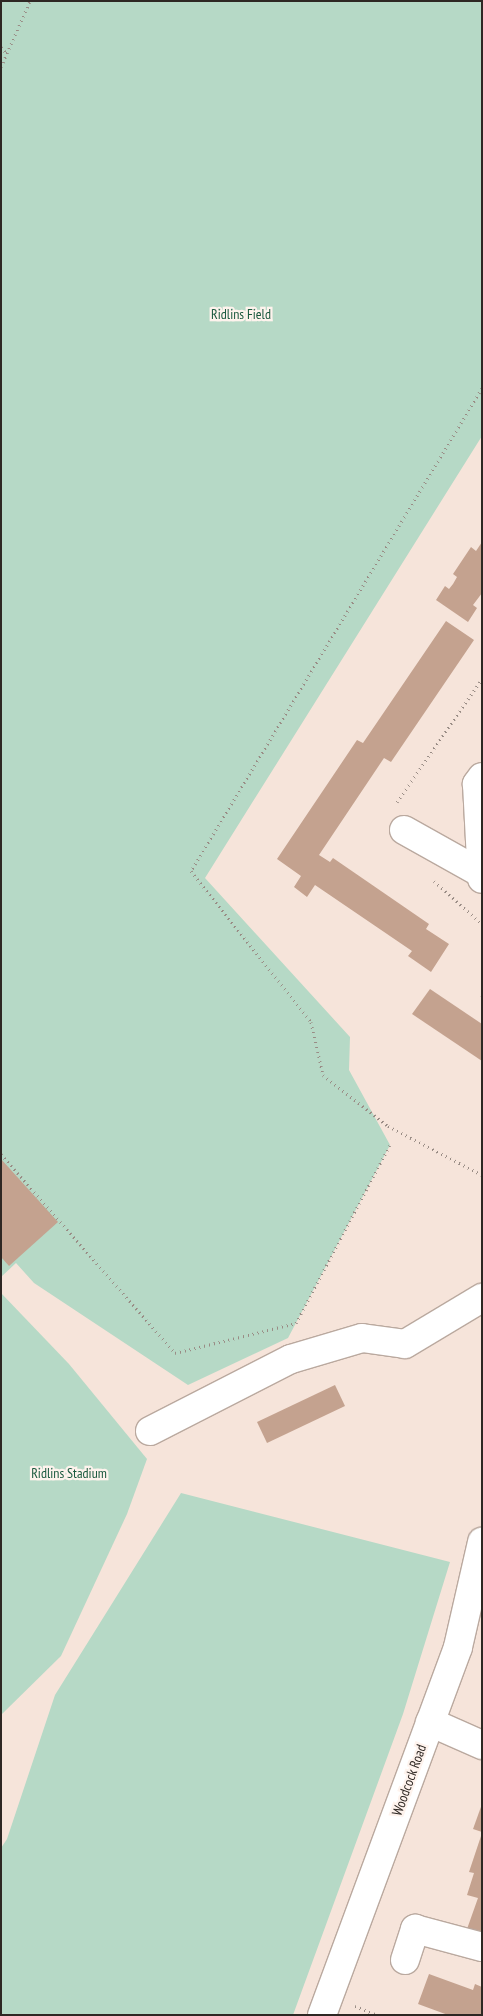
<!DOCTYPE html>
<html>
<head>
<meta charset="utf-8">
<style>
	body { margin:0 }
	#map { position:relative; width:483px; height:2016px; overflow:hidden; background:#f6e4da; font-family:"PT Sans Narrow",sans-serif }
	div>[style] { position:absolute }
	.green>* { inset:0; background:#b6d9c6 }
	.building>* { inset:0; background:#c4a28f }
	.path>* { height:3px; margin-top:-1.5px; transform-origin:0; background:repeating-linear-gradient(90deg,#998c85 0 1px,transparent 0 5px) }
	.roads { filter:drop-shadow(1px 0 #baa99f) drop-shadow(-1px 0 #baa99f) drop-shadow(0 1px #baa99f) drop-shadow(0 -1px #baa99f) }
	.minor>* { height:28px; margin:-14px; padding:0 14px; transform-origin:14px; border-radius:14px; background:#fff }
	span { translate:-50% -50%; white-space:nowrap; text-align:center; line-height:1.15; -webkit-text-stroke:4.5px #fef3ed; paint-order:stroke }
	.park-label { font-size:14px; color:#1a593e }
	.street-label { font-size:14px; color:#2e2723 }
	.frame { position:absolute; inset:0; border:2px solid #2e2723; pointer-events:none }
</style>
</head>
<body>
<div id="map">
	<div class="green">
		<div style="clip-path:polygon(1px 1px,482px 1px,482px 436px,205px 878px,350px 1037px,349px 1070px,390px 1145px,288px 1338px,188px 1385px,34px 1283px,16px 1263px,1px 1277px)"></div>
		<div style="clip-path:polygon(1px 1293px,69px 1364px,147px 1459px,127px 1514px,61px 1656px,1px 1715px)"></div>
		<div style="clip-path:polygon(181px 1493px,450px 1562px,403px 1714px,293px 2015px,1px 2015px,1px 1848px,7px 1839px,55px 1695px)"></div>
	</div>
	<div class="building">
		<div style="clip-path:polygon(482px 542px,482px 593px,473px 605px,477px 608px,468px 622px,436px 600px,445px 586px,449px 589px,453px 584px,457px 577px,453px 574px,471px 547px,476px 551px)"></div>
		<div style="clip-path:polygon(446px 621px,474px 640px,391px 762px,384px 758px,319px 855px,330px 862px,333px 858px,429px 924px,426px 929px,449px 944px,431px 972px,408px 956px,412px 951px,315px 885px,307px 897px,294px 887px,301px 876px,277px 859px,357px 740px,363px 743px)"></div>
		<div style="clip-path:polygon(430px 989px,482px 1024px,482px 1061px,412px 1014px)"></div>
		<div style="clip-path:polygon(1px 1159px,58px 1222px,9px 1266px,1px 1257px)"></div>
		<div style="clip-path:polygon(335px 1385px,345px 1406px,267px 1443px,257px 1422px)"></div>
		<div style="clip-path:polygon(482px 1804px,482px 1832px,473px 1829px)"></div>
		<div style="clip-path:polygon(481px 1836px,482px 1836px,482px 1934px,467px 1929px,478px 1898px,467px 1895px,474px 1873px,469px 1872px)"></div>
		<div style="clip-path:polygon(429px 1974px,473px 1990px,475px 1984px,482px 1987px,482px 2015px,448px 2015px,418px 2004px)"></div>
	</div>
	<div class="path">
		<div style="left:1px;top:47px;width:9px;rotate:49deg"></div>
		<div style="left:1px;top:67px;width:72px;rotate:-66.3deg"></div>
		<div style="left:482px;top:388px;width:564px;rotate:121.07deg"></div>
		<div style="left:191px;top:871px;width:193px;rotate:51.5deg"></div>
		<div style="left:311px;top:1022px;width:54px;rotate:77.2deg"></div>
		<div style="left:323px;top:1075px;width:83px;rotate:38.1deg"></div>
		<div style="left:388px;top:1126px;width:106px;rotate:27.5deg"></div>
		<div style="left:397px;top:802px;width:150px;rotate:-55.4deg"></div>
		<div style="left:434px;top:881px;width:64px;rotate:41.9deg"></div>
		<div style="left:482px;top:995px;width:1px;rotate:90deg"></div>
		<div style="left:1px;top:1154px;width:264px;rotate:48.8deg"></div>
		<div style="left:175px;top:1353px;width:125px;rotate:-13.9deg"></div>
		<div style="left:296px;top:1323px;width:201px;rotate:-62.2deg"></div>
		<div style="left:355px;top:2006px;width:24px;rotate:22deg"></div>
	</div>
	<div class="roads">
		<div class="minor">
			<div style="left:482px;top:777px;width:9px;rotate:126deg"></div>
			<div style="left:477px;top:784px;width:95px;rotate:87deg"></div>
			<div style="left:404px;top:830px;width:86px;rotate:29.2deg"></div>
			<div style="left:150px;top:1431px;width:158px;rotate:-27.1deg"></div>
			<div style="left:291px;top:1359px;width:74px;rotate:-16.5deg"></div>
			<div style="left:362px;top:1338px;width:43px;rotate:7.9deg"></div>
			<div style="left:405px;top:1344px;width:90px;rotate:-30.9deg"></div>
			<div style="left:430px;top:1722px;width:57px;rotate:23.9deg"></div>
			<div style="left:405px;top:1960px;width:33px;rotate:-72deg"></div>
			<div style="left:415px;top:1929px;width:69px;rotate:15deg"></div>
			<div style="left:322px;top:2015px;width:392px;rotate:-69.7deg"></div>
			<div style="left:458px;top:1647px;width:108px;rotate:-77.1deg"></div>
		</div>
	</div>
	<div class="park-label">
		<span style="left:241px;top:314px">Ridlins Field</span>
		<span style="left:69px;top:1473px">Ridlins Stadium</span>
	</div>
	<div class="street-label">
		<span style="left:409px;top:1780px;rotate:-70deg">Woodcock Road</span>
	</div>
	<div class="frame"></div>
</div>
</body>
</html>
